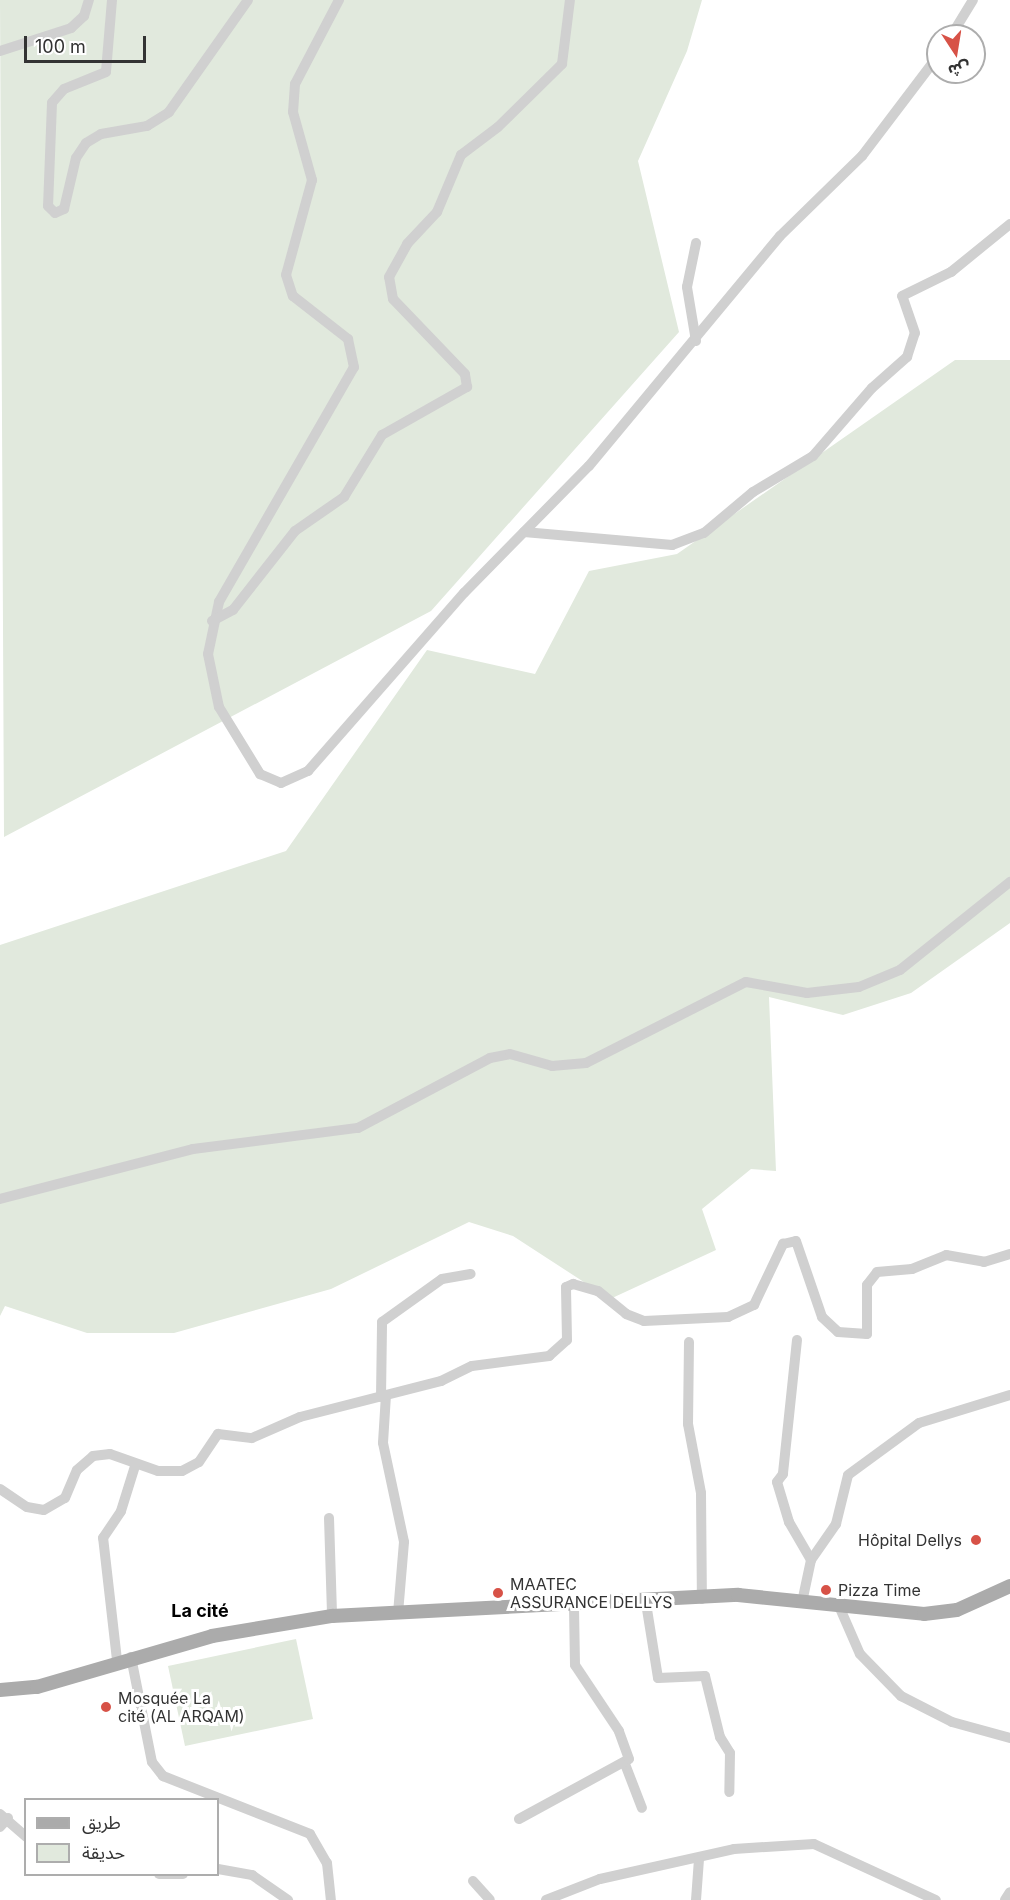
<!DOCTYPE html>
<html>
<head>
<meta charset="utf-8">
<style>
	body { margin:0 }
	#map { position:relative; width:1010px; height:1900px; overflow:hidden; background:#fff; font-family:Inter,"Noto Sans Arabic",sans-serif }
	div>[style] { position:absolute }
	.green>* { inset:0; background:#e1e9dd }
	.minor>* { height:10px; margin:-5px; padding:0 5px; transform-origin:5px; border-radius:5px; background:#d0d0d0 }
	.major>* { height:14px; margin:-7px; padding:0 7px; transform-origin:7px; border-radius:7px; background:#ababab }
	.dots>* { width:16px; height:16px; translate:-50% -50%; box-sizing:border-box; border:3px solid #fff; border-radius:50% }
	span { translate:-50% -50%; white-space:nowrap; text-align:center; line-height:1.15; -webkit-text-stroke:6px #fff; paint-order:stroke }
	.poi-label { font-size:16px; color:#333 }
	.right { translate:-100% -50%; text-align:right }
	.left { translate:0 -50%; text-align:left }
	.neighbourhood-label { font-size:18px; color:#000; font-weight:700 }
	.legend { position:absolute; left:24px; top:1798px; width:195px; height:78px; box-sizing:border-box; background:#fff; border:2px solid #adadad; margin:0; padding:8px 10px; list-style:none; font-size:18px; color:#333 }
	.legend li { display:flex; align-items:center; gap:12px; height:30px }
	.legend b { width:30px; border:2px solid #adadad }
	.north { position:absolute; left:926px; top:24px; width:60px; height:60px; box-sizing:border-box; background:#fff; border:2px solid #adadad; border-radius:50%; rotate:168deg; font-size:16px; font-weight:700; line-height:24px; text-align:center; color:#333 }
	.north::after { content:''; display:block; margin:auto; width:21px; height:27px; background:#d75247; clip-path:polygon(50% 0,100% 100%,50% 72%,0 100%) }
	.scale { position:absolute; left:24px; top:36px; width:122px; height:27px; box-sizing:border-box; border:3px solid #333; border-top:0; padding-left:8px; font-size:18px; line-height:21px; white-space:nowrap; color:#333; -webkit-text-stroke:4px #fff; paint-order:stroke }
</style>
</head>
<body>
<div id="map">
	<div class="green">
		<div style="clip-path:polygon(0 0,702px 0,687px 51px,638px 161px,679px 332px,431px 611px,4px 837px)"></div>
		<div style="clip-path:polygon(955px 360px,1010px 360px,1010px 923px,911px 993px,843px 1015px,769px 997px,776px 1171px,751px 1169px,702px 1209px,716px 1250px,610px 1299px,513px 1236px,469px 1222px,331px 1289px,174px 1333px,87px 1333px,5px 1306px,0 1316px,0 945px,286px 851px,427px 650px,535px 674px,589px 571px,677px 554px)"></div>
		<div style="clip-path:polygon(296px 1639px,313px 1719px,185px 1746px,168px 1666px)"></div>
	</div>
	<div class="minor">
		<div style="left:112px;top:0;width:72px;rotate:94.8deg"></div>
		<div style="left:106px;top:72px;width:45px;rotate:158deg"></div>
		<div style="left:64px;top:89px;width:18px;rotate:131deg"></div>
		<div style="left:52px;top:103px;width:103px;rotate:92.2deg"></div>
		<div style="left:48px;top:206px;width:10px;rotate:45deg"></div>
		<div style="left:55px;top:213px;width:10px;rotate:-24deg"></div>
		<div style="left:64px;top:209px;width:52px;rotate:-76.8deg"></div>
		<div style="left:76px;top:158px;width:18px;rotate:-56deg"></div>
		<div style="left:86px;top:143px;width:17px;rotate:-31deg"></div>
		<div style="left:101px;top:134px;width:47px;rotate:-9.9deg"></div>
		<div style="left:147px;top:126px;width:26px;rotate:-32deg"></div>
		<div style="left:169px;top:112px;width:137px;rotate:-54.8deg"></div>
		<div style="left:339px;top:0;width:95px;rotate:117.6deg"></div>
		<div style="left:295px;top:84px;width:28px;rotate:94deg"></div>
		<div style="left:293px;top:112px;width:71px;rotate:74.4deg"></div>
		<div style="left:312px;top:180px;width:98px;rotate:105.3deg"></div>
		<div style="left:286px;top:275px;width:22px;rotate:72deg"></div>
		<div style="left:293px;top:296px;width:70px;rotate:38deg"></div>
		<div style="left:348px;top:339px;width:29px;rotate:78deg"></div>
		<div style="left:354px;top:367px;width:271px;rotate:119.9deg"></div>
		<div style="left:219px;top:602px;width:53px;rotate:101.9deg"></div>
		<div style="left:208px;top:654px;width:54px;rotate:78.3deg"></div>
		<div style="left:219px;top:707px;width:79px;rotate:58.5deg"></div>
		<div style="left:260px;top:774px;width:23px;rotate:23deg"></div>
		<div style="left:281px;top:783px;width:30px;rotate:-24deg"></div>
		<div style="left:308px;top:771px;width:237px;rotate:-48.8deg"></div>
		<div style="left:464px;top:593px;width:178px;rotate:-45.5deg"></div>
		<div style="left:589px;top:466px;width:299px;rotate:-50.3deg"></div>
		<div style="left:780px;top:236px;width:115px;rotate:-44.3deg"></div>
		<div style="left:862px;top:156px;width:126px;rotate:-52.8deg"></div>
		<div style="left:951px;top:36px;width:42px;rotate:-58.6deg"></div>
		<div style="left:0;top:51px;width:75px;rotate:-17.9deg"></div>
		<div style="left:71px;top:28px;width:18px;rotate:-43deg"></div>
		<div style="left:84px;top:16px;width:17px;rotate:-73deg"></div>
		<div style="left:696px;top:341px;width:55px;rotate:-99.5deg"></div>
		<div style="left:687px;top:287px;width:45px;rotate:-78.4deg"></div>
		<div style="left:524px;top:532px;width:149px;rotate:5deg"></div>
		<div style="left:672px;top:545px;width:34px;rotate:-21deg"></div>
		<div style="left:704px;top:533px;width:64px;rotate:-39.9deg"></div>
		<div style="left:753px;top:492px;width:70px;rotate:-31deg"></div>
		<div style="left:813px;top:456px;width:90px;rotate:-49.1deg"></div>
		<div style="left:872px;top:388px;width:47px;rotate:-41.5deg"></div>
		<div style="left:907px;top:357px;width:25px;rotate:-72deg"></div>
		<div style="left:915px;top:333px;width:39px;rotate:-109deg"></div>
		<div style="left:902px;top:296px;width:55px;rotate:-26.1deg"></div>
		<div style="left:951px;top:272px;width:76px;rotate:-39.1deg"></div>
		<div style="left:212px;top:621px;width:24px;rotate:-28deg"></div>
		<div style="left:233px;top:610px;width:100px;rotate:-51.9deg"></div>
		<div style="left:295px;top:531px;width:60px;rotate:-34.8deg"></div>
		<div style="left:344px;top:497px;width:73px;rotate:-58.5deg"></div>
		<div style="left:382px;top:435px;width:98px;rotate:-29.5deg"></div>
		<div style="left:467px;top:387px;width:13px;rotate:-99deg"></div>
		<div style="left:465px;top:374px;width:104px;rotate:-133.8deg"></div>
		<div style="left:393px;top:299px;width:22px;rotate:-100deg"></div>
		<div style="left:389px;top:277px;width:38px;rotate:-61deg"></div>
		<div style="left:407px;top:244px;width:44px;rotate:-46.8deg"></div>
		<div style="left:437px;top:212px;width:62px;rotate:-67.2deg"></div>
		<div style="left:461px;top:155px;width:46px;rotate:-37.1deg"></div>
		<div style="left:498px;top:127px;width:90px;rotate:-44.5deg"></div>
		<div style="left:562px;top:64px;width:64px;rotate:-82.9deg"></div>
		<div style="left:0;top:1199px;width:199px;rotate:-14.5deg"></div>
		<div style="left:193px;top:1149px;width:166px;rotate:-7.3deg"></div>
		<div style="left:358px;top:1128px;width:149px;rotate:-27.9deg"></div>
		<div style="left:490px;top:1058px;width:20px;rotate:-11deg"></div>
		<div style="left:510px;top:1054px;width:44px;rotate:15.9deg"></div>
		<div style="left:552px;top:1066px;width:34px;rotate:-5deg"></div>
		<div style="left:586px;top:1063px;width:179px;rotate:-26.9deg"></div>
		<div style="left:746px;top:982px;width:62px;rotate:10.2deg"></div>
		<div style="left:807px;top:993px;width:52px;rotate:-6.6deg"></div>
		<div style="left:859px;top:987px;width:44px;rotate:-22.5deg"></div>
		<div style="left:900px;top:970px;width:141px;rotate:-38.7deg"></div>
		<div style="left:797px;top:1340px;width:135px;rotate:96deg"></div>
		<div style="left:783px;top:1474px;width:10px;rotate:127deg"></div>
		<div style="left:777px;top:1482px;width:42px;rotate:73.3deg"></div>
		<div style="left:789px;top:1522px;width:44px;rotate:59.9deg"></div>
		<div style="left:811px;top:1560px;width:40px;rotate:102deg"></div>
		<div style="left:689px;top:1342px;width:82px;rotate:90.7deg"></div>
		<div style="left:688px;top:1424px;width:70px;rotate:79.3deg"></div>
		<div style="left:701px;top:1493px;width:106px;rotate:89.5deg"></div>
		<div style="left:386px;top:1395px;width:48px;rotate:93.6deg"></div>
		<div style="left:383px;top:1443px;width:101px;rotate:78deg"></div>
		<div style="left:404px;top:1542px;width:71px;rotate:94.8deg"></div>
		<div style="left:381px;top:1397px;width:75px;rotate:-89.2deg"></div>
		<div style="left:382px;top:1322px;width:74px;rotate:-35.6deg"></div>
		<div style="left:442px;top:1279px;width:29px;rotate:-10deg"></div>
		<div style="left:0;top:1489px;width:32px;rotate:34deg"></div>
		<div style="left:27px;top:1507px;width:17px;rotate:10deg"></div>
		<div style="left:44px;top:1510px;width:24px;rotate:-30deg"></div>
		<div style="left:65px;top:1498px;width:30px;rotate:-67deg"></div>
		<div style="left:77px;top:1470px;width:21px;rotate:-41deg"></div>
		<div style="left:93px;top:1456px;width:17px;rotate:-7deg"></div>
		<div style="left:110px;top:1454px;width:51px;rotate:19.5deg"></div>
		<div style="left:158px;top:1471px;width:24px"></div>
		<div style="left:182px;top:1471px;width:19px;rotate:-28deg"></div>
		<div style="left:199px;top:1462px;width:34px;rotate:-56deg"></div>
		<div style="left:218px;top:1434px;width:34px;rotate:7deg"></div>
		<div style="left:252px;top:1438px;width:52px;rotate:-23.6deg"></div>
		<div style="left:300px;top:1417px;width:146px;rotate:-14.3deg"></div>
		<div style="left:441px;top:1381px;width:34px;rotate:-26deg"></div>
		<div style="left:472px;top:1366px;width:78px;rotate:-7.4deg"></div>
		<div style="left:549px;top:1356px;width:24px;rotate:-42deg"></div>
		<div style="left:567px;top:1340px;width:53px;rotate:-91.1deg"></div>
		<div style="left:566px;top:1287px;width:8px;rotate:-23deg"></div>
		<div style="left:573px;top:1284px;width:26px;rotate:16deg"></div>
		<div style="left:598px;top:1291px;width:36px;rotate:39deg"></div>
		<div style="left:626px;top:1314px;width:19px;rotate:21deg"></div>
		<div style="left:644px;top:1321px;width:84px;rotate:-2.7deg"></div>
		<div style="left:728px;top:1317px;width:29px;rotate:-25deg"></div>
		<div style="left:754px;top:1305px;width:68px;rotate:-64.6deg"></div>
		<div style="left:783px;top:1244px;width:13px;rotate:-13deg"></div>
		<div style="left:796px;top:1241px;width:80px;rotate:71.1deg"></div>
		<div style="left:822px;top:1317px;width:22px;rotate:43deg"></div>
		<div style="left:838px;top:1332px;width:29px;rotate:4deg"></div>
		<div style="left:867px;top:1334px;width:49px;rotate:-90deg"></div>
		<div style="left:867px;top:1285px;width:16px;rotate:-52deg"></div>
		<div style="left:877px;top:1272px;width:35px;rotate:-5deg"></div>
		<div style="left:912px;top:1269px;width:37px;rotate:-22deg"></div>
		<div style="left:946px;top:1255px;width:39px;rotate:10deg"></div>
		<div style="left:984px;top:1262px;width:27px;rotate:-17deg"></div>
		<div style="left:329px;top:1518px;width:98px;rotate:88.2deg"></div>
		<div style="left:811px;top:1560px;width:44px;rotate:-55.2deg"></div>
		<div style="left:836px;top:1524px;width:50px;rotate:-76.2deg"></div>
		<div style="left:848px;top:1475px;width:88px;rotate:-36.2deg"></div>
		<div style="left:919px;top:1423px;width:95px;rotate:-17.1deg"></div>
		<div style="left:646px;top:1603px;width:76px;rotate:80.9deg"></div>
		<div style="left:658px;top:1678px;width:47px;rotate:-2.4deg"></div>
		<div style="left:705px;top:1676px;width:63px;rotate:76.2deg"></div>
		<div style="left:720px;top:1737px;width:19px;rotate:58deg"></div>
		<div style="left:730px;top:1753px;width:39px;rotate:91deg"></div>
		<div style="left:839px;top:1606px;width:52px;rotate:66.4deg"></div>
		<div style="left:860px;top:1654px;width:59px;rotate:45.7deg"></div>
		<div style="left:901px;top:1696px;width:57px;rotate:27deg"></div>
		<div style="left:952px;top:1722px;width:60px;rotate:15.4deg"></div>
		<div style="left:131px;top:1657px;width:107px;rotate:78.7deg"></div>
		<div style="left:152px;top:1762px;width:18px;rotate:52deg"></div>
		<div style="left:163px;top:1776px;width:158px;rotate:21.5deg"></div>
		<div style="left:310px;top:1834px;width:34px;rotate:60deg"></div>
		<div style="left:327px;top:1863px;width:37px;rotate:84deg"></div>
		<div style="left:117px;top:1660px;width:123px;rotate:-96.5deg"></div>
		<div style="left:103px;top:1538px;width:32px;rotate:-56deg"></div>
		<div style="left:121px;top:1511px;width:47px;rotate:-72.7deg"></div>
		<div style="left:625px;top:1764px;width:47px;rotate:68.9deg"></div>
		<div style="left:0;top:1814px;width:35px;rotate:41deg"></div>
		<div style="left:519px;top:1819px;width:125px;rotate:-28.6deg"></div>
		<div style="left:629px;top:1759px;width:30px;rotate:-110deg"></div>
		<div style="left:619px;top:1731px;width:79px;rotate:-123.7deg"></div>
		<div style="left:575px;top:1665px;width:60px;rotate:-91deg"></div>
		<div style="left:0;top:1827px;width:12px;rotate:-48deg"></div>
		<div style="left:218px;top:1869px;width:35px;rotate:10deg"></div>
		<div style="left:252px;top:1875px;width:44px;rotate:34.8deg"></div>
		<div style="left:159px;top:1874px;width:24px"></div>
		<div style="left:473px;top:1881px;width:25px;rotate:48deg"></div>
		<div style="left:546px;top:1900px;width:58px;rotate:-21.3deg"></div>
		<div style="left:600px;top:1879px;width:137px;rotate:-12.6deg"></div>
		<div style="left:734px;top:1849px;width:80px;rotate:-3.6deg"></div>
		<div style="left:814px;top:1844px;width:134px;rotate:24.7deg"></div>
		<div style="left:696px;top:1900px;width:41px;rotate:-85.8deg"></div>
		<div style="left:1005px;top:1900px;width:9px;rotate:-58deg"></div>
	</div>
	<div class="major">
		<div style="left:0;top:1690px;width:37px;rotate:-5deg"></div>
		<div style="left:37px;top:1687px;width:182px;rotate:-16.2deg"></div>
		<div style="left:212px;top:1636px;width:122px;rotate:-9.5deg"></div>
		<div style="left:332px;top:1616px;width:407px;rotate:-3deg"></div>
		<div style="left:738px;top:1595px;width:187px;rotate:5.8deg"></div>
		<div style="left:924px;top:1614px;width:33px;rotate:-7deg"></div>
		<div style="left:957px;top:1610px;width:58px;rotate:-24.4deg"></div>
	</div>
	<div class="dots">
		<div style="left:976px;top:1540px;background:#d75247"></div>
		<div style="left:826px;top:1590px;background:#d75247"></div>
		<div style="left:498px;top:1593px;background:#d75247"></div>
		<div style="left:106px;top:1707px;background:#d75247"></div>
	</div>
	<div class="poi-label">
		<span class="right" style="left:962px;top:1540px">Hôpital Dellys</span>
		<span class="left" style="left:510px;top:1593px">MAATEC<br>ASSURANCE DELLYS</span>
		<span class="left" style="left:838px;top:1590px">Pizza Time</span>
		<span class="left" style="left:118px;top:1707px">Mosquée La<br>cité (AL ARQAM)</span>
	</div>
	<div class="neighbourhood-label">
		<span style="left:200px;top:1611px">La cité</span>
	</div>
	<ul class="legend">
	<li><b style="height:8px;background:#ababab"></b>طريق</li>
	<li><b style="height:16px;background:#e1e9dd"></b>حديقة</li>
	</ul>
	<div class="north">ش</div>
	<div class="scale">100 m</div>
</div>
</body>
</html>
